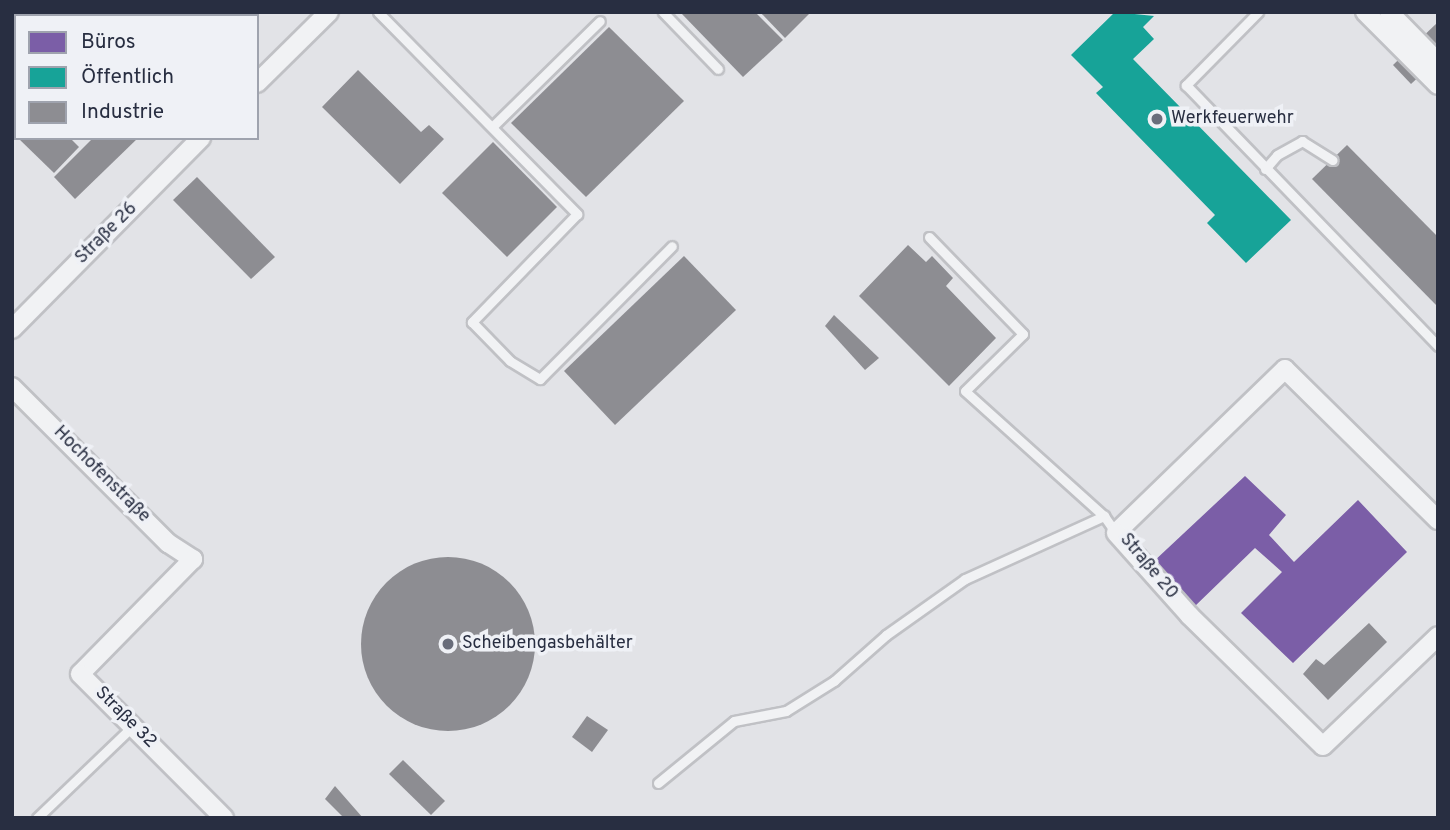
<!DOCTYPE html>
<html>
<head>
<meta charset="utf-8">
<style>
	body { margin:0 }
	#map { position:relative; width:1450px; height:830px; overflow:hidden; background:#e2e3e7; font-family:Overpass,sans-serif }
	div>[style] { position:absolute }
	.offices>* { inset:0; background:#7b5ea7 }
	.public>* { inset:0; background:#17a398 }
	.industry>* { inset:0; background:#8d8d92 }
	.round { border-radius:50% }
	.roads { filter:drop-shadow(2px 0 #c0c1c5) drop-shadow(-2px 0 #c0c1c5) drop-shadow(0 2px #c0c1c5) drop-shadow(0 -2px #c0c1c5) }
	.lane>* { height:9px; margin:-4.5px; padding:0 4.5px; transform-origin:4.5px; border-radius:4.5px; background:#f1f2f4 }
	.street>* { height:18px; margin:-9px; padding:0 9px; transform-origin:9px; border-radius:9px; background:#f1f2f4 }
	.dots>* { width:19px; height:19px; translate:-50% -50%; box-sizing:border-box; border:4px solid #eff1f6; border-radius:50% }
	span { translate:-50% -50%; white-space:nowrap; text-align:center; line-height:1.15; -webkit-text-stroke:7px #eff1f6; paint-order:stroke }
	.poi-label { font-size:18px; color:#282e41 }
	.left { translate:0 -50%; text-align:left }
	.street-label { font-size:18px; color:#282e41 }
	.frame { position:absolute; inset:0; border:14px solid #282e41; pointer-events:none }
	.legend { position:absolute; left:14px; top:14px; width:245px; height:126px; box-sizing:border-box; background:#eff1f6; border:2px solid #9fa3ae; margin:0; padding:9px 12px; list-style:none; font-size:21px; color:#282e41 }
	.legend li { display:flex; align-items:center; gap:14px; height:35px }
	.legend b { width:35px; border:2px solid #9fa3ae }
</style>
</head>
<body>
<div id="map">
	<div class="offices">
		<div style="clip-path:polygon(1245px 476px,1286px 515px,1269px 535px,1294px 562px,1358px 500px,1407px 552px,1293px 663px,1241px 613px,1282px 572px,1255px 548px,1194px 607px,1152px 563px)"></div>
	</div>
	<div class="public">
		<div style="clip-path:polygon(1115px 12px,1154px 16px,1143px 27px,1154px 39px,1133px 59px,1291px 220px,1246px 263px,1207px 223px,1215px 215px,1096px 93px,1103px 87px,1071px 55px)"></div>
	</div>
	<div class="industry">
		<div style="clip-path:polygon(680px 12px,755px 12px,783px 40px,743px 77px)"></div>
		<div style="clip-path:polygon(760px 12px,811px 12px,785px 38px)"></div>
		<div style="clip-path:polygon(1438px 22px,1438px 59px,1411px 84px,1393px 65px)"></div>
		<div style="clip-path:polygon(609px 27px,684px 101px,586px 197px,511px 123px)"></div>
		<div style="clip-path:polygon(358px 70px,421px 132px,429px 125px,444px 139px,400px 184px,322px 107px)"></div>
		<div style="clip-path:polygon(16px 85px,16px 136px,12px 133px)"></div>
		<div style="clip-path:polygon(18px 138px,70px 138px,79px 147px,54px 173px)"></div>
		<div style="clip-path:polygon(93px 138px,138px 138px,75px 199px,54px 177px)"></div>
		<div style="clip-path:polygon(493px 142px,557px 207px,507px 257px,442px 193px)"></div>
		<div style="clip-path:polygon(1347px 145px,1438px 237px,1438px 307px,1312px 179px)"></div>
		<div style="clip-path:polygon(197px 177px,275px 257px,251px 279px,173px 200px)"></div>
		<div style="clip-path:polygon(908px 245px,926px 262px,932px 256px,953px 278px,946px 286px,996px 338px,949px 386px,859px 296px)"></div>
		<div style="clip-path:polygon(684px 256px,736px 310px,615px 425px,564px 371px)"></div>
		<div style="clip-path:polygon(834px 315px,879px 358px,865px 370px,825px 326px)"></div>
		<div class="round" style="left:361px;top:557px;width:174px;height:174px"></div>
		<div style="clip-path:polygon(1369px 623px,1387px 642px,1328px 700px,1303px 674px,1316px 659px,1324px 665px)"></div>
		<div style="clip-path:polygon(587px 716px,608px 730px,592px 752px,572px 737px)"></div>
		<div style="clip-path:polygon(403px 760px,445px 801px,431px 815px,389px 774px)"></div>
		<div style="clip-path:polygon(335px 786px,363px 818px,344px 818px,325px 799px)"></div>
	</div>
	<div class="roads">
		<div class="lane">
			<div style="left:378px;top:12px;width:284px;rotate:45.4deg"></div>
			<div style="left:577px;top:214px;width:151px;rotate:134.2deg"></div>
			<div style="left:472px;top:322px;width:54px;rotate:45.7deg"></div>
			<div style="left:510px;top:361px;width:35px;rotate:31deg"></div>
			<div style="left:540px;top:379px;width:187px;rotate:-45.2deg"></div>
			<div style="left:663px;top:12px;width:79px;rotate:46deg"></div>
			<div style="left:1258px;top:12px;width:103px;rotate:134.6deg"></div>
			<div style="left:1186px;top:85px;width:363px;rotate:46deg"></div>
			<div style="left:492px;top:127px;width:151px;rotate:-44.5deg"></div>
			<div style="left:1265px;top:169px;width:18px;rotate:-49deg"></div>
			<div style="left:1277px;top:155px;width:29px;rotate:-29deg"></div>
			<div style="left:1302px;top:141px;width:36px;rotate:32deg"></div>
			<div style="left:929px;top:237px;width:135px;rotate:45.9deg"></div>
			<div style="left:1023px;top:334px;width:81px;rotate:135.5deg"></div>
			<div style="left:965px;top:391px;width:187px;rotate:42deg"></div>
			<div style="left:1104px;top:516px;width:21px;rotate:55deg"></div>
			<div style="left:658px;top:783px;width:98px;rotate:-39.2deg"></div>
			<div style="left:734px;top:721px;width:53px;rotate:-10.9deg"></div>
			<div style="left:786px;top:711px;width:57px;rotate:-32deg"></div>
			<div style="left:834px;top:681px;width:69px;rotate:-41.5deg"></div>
			<div style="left:886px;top:635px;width:97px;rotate:-35.3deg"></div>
			<div style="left:965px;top:579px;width:153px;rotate:-24.4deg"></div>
			<div style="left:37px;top:818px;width:133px;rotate:-43.8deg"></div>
		</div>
		<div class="street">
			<div style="left:1365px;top:12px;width:103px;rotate:45deg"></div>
			<div style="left:1389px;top:12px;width:70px;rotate:45.6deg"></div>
			<div style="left:257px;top:83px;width:101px;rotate:-44.6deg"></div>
			<div style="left:12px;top:329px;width:269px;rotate:-45.3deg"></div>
			<div style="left:12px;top:387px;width:221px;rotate:45deg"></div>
			<div style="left:168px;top:543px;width:30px;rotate:33deg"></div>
			<div style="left:193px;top:559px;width:161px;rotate:134.5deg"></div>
			<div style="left:80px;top:674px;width:204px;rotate:45deg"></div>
			<div style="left:1438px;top:520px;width:215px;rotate:-135.4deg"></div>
			<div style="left:1285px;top:369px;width:235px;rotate:135.9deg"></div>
			<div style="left:1116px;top:533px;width:110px;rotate:48.3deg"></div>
			<div style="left:1189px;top:615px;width:187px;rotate:44.4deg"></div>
			<div style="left:1323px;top:746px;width:159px;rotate:-43.7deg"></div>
		</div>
	</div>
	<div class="dots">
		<div style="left:1157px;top:119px;background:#696d7b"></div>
		<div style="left:448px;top:644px;background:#696d7b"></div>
	</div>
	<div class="poi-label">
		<span class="left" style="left:1171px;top:119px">Werkfeuerwehr</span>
		<span class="left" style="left:462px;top:644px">Scheibengasbehälter</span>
	</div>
	<div class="street-label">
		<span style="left:107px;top:234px;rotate:-45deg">Straße 26</span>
		<span style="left:101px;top:475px;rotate:45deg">Hochofenstraße</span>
		<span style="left:1148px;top:567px;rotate:50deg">Straße 20</span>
		<span style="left:125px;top:718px;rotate:45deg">Straße 32</span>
	</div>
	<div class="frame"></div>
	<ul class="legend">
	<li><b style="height:19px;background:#7b5ea7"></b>Büros</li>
	<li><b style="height:19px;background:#17a398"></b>Öffentlich</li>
	<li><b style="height:19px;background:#8d8d92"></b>Industrie</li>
	</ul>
</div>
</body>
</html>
